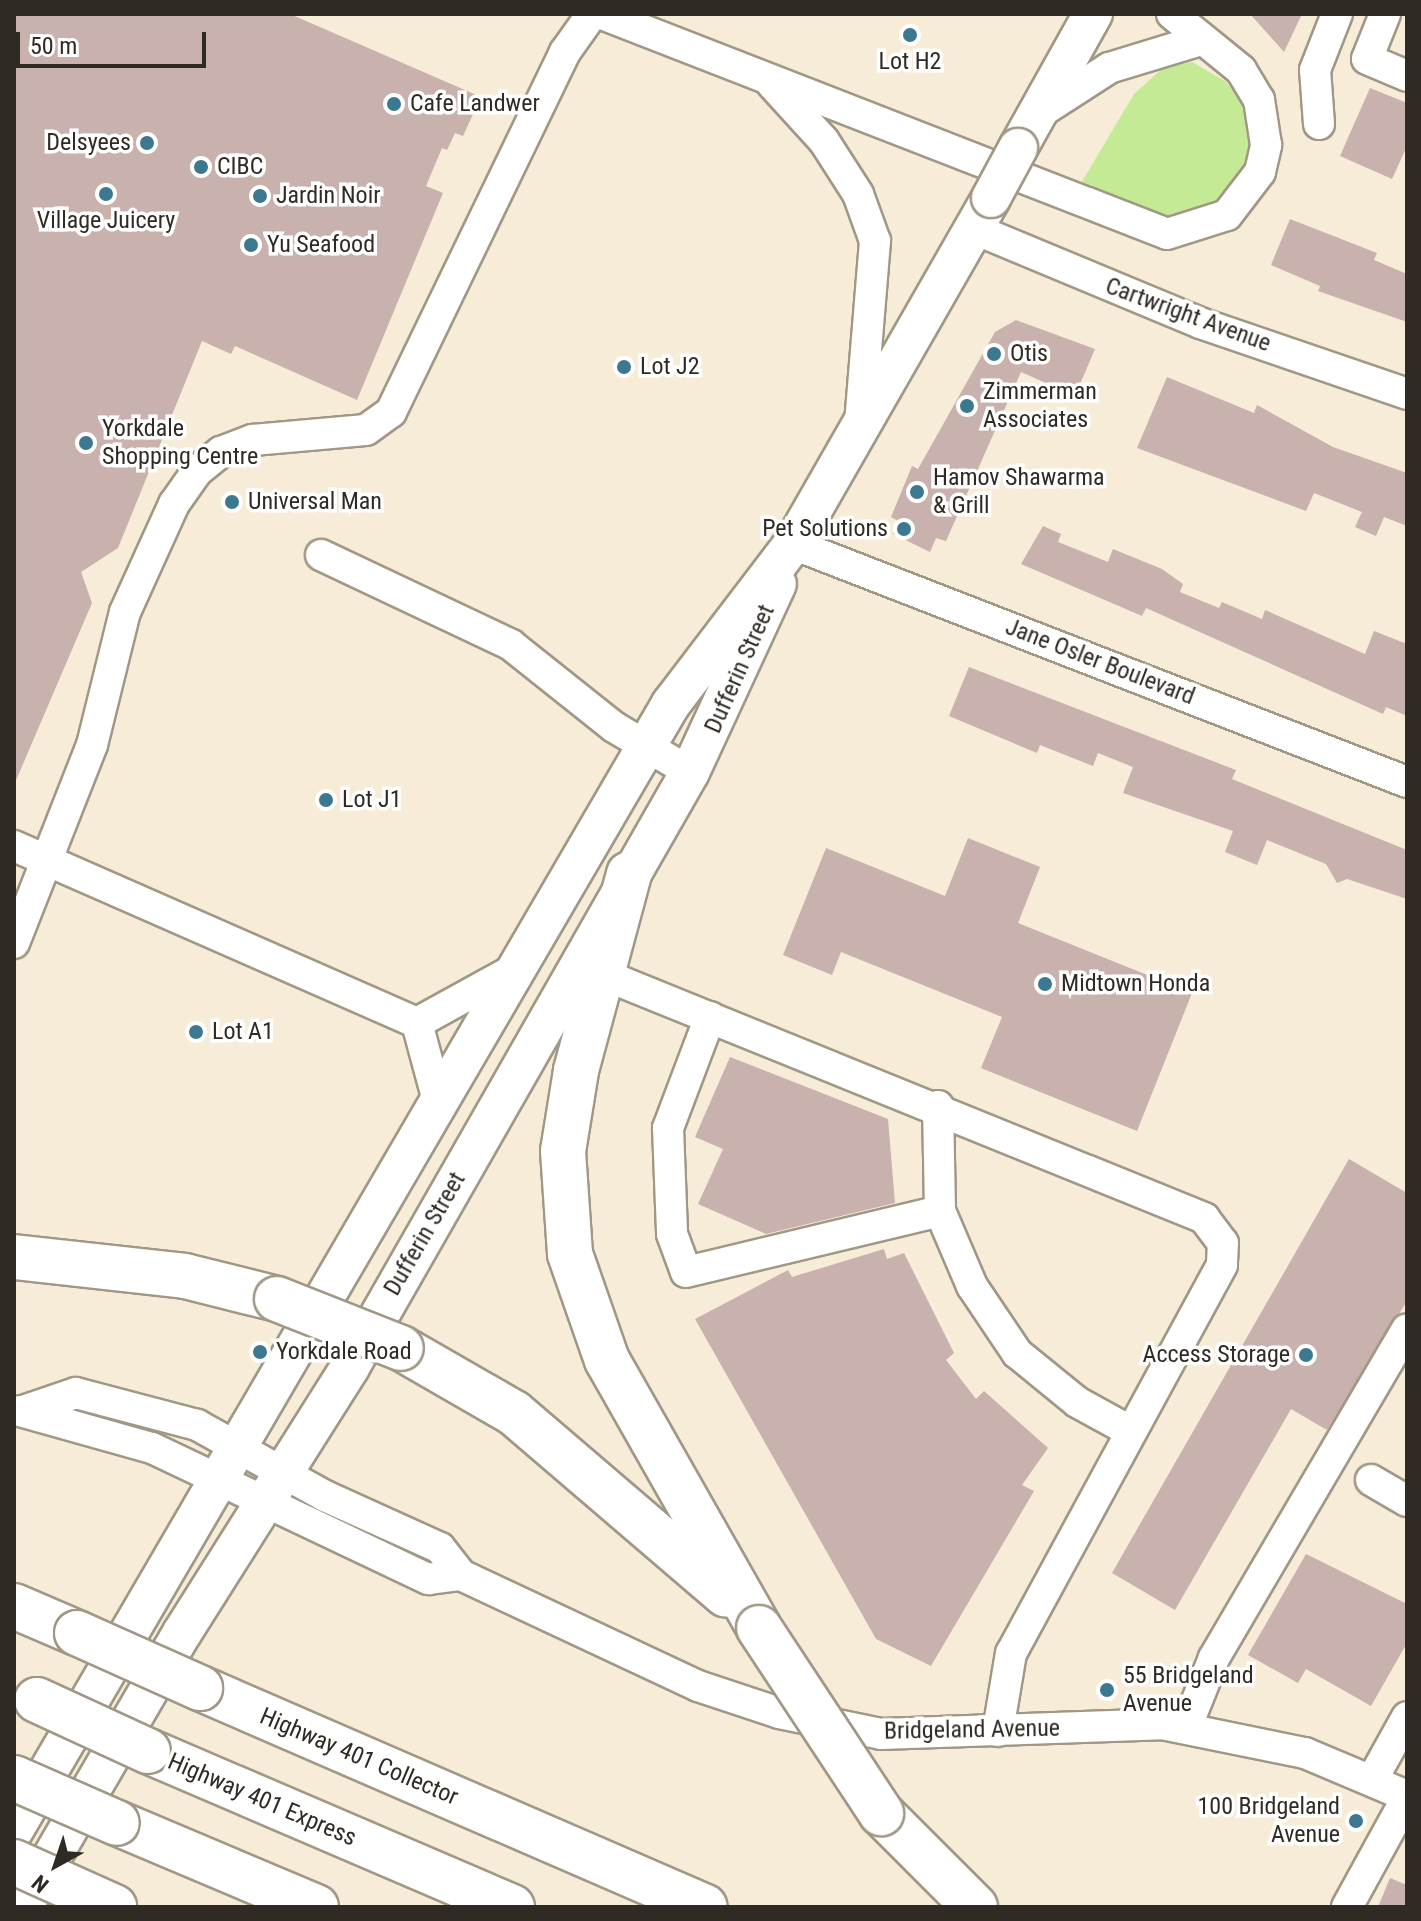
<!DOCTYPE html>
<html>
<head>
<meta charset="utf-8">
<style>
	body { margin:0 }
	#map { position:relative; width:1421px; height:1921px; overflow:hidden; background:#f6ecd8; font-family:"Roboto Condensed",sans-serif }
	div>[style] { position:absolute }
	.green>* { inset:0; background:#c4ea96 }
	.building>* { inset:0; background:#c9b1ad }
	.roads { filter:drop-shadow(2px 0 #a09885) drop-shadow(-2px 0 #a09885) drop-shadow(0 2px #a09885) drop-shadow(0 -2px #a09885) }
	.minor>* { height:30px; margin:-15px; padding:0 15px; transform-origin:15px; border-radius:15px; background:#fff }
	.major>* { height:38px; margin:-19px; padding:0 19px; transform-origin:19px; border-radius:19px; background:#fff }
	.highway>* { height:44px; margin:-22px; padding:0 22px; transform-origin:22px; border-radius:22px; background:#fff }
	.bridges { filter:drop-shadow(2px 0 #a09885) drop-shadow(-2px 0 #a09885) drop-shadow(0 2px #a09885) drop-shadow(0 -2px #a09885) }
	.major-bridge>* { height:38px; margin:-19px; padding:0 19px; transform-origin:19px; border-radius:19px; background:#fff }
	.highway-bridge>* { height:44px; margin:-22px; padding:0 22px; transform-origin:22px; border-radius:22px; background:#fff }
	.dots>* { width:22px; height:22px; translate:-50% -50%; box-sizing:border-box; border:4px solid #fff; border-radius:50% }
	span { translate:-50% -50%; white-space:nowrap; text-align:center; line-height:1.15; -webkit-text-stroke:7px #fff; paint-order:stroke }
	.poi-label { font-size:24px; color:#2f2b24 }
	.left { translate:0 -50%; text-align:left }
	.right { translate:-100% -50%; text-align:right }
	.street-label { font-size:24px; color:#2f2b24 }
	.frame { position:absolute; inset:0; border:16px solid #2f2b24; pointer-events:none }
	.north { position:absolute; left:16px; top:1825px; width:80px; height:80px; -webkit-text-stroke:6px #fff; paint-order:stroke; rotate:220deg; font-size:22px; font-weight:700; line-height:32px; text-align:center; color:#2f2b24 }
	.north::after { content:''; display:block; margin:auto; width:28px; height:36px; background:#2f2b24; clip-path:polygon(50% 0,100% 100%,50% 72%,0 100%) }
	.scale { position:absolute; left:16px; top:32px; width:190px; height:36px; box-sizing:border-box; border:4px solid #2f2b24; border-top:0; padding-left:10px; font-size:24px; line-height:28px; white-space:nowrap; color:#2f2b24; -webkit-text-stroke:6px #fff; paint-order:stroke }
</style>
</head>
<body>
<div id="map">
	<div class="green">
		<div style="clip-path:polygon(1192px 62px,1225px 81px,1251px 112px,1257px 152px,1228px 192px,1196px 214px,1156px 216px,1080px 185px,1134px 94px,1163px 68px)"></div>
	</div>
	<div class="building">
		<div style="clip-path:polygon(14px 14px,290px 14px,481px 97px,463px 136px,455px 133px,447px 150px,442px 148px,426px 186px,443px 193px,357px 400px,235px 346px,231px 354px,202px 341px,118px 548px,81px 572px,92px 603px,14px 785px)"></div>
		<div style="clip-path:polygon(1250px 14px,1302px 14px,1284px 52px)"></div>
		<div style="clip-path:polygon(1370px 88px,1407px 103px,1407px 146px,1392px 179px,1340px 156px)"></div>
		<div style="clip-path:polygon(1290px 219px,1377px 253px,1374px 260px,1407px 274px,1407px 322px,1318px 291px,1320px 286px,1271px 265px)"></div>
		<div style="clip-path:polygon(1016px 320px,1095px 349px,1075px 396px,1021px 372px,946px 541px,936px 538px,930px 552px,893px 534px,898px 521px,891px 517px,912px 466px,918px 469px,995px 332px)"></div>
		<div style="clip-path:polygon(1167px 377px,1254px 413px,1257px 405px,1333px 447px,1407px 473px,1407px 526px,1384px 517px,1376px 536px,1355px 527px,1362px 512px,1314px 493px,1306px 511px,1137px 448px)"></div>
		<div style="clip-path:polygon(1043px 526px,1061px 534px,1058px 542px,1108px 562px,1113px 549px,1162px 569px,1183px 584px,1180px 592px,1219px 608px,1222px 602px,1262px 619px,1265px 610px,1365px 654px,1374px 631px,1407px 644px,1407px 716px,1386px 707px,1383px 714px,1146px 608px,1142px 616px,1021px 564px)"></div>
		<div style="clip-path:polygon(969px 667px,1236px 770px,1232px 779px,1407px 850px,1407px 899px,1347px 879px,1337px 883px,1326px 864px,1267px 840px,1257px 865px,1225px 852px,1233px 831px,1123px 793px,1133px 767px,1098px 753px,1093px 766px,1040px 745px,1037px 753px,949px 716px)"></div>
		<div style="clip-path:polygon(968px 838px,1040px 867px,1018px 923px,1192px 993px,1137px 1131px,981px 1068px,1002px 1017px,841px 952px,832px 975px,783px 955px,826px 848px,945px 896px)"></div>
		<div style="clip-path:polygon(730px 1057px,888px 1119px,895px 1203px,766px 1234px,698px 1204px,723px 1149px,695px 1137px)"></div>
		<div style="clip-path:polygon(1349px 1159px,1407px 1193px,1407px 1301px,1327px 1430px,1291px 1409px,1175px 1610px,1112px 1573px)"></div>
		<div style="clip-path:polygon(884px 1249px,887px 1259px,904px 1253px,954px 1353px,946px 1360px,976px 1399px,984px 1391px,1048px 1448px,1022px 1485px,1034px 1491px,931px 1666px,876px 1639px,695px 1319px,788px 1270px,792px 1277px)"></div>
		<div style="clip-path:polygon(1306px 1554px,1407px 1604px,1407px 1643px,1371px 1706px,1306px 1669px,1298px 1683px,1248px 1655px)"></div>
		<div style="clip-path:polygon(1390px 1878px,1407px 1885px,1407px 1907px,1378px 1907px)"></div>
	</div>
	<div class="roads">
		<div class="minor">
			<div style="left:602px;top:14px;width:606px;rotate:21.27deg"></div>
			<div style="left:1167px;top:234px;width:63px;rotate:-17.6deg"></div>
			<div style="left:1227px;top:215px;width:54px;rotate:-52.5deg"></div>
			<div style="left:1260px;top:172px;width:28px;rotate:-77deg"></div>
			<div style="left:1266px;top:145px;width:46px;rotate:-98.8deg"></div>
			<div style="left:1259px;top:100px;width:35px;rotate:-121deg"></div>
			<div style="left:1241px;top:70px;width:89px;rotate:-140.9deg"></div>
			<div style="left:1385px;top:14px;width:48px;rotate:111.8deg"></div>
			<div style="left:1367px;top:59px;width:43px;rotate:23deg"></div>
			<div style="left:772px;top:84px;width:77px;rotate:47.6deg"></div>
			<div style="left:824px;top:141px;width:63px;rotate:57.3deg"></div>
			<div style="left:858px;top:194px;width:50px;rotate:70.1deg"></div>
			<div style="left:875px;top:241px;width:182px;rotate:94.7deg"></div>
			<div style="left:1038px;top:114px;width:85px;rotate:-32.9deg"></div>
			<div style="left:1109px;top:68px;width:93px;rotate:-16.9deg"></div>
			<div style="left:1319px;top:124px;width:54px;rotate:-94.2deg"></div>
			<div style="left:1315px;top:70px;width:60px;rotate:-68.6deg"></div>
			<div style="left:972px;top:228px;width:247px;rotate:22.6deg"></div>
			<div style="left:1200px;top:323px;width:219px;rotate:18.9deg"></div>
			<div style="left:793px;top:544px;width:659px;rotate:21.19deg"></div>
			<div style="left:321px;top:555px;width:210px;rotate:25.3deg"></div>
			<div style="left:511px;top:645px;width:132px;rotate:38.5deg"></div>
			<div style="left:614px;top:727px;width:88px;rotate:30.6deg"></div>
			<div style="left:14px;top:846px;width:440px;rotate:23.7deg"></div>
			<div style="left:417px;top:1023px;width:77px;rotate:74.9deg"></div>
			<div style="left:14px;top:943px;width:213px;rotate:-68.5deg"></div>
			<div style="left:92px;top:745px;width:137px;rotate:-76.1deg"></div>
			<div style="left:125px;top:612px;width:119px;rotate:-65.6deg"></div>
			<div style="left:174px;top:504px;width:39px;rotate:-55deg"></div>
			<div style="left:196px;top:472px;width:32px;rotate:-39deg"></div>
			<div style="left:221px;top:452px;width:34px;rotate:-21deg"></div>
			<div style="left:253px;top:440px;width:113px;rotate:-5.1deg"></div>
			<div style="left:366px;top:430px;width:31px;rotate:-36deg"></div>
			<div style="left:391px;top:412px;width:400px;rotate:-64.2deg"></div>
			<div style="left:565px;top:52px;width:47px;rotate:-54.6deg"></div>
			<div style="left:602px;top:974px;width:650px;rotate:22.06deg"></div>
			<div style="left:1204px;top:1218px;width:31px;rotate:53deg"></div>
			<div style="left:1223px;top:1243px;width:22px;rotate:93deg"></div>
			<div style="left:1222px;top:1265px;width:442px;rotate:118.5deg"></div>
			<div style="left:1011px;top:1653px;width:79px;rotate:99.5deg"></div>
			<div style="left:710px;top:1017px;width:119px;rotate:110.7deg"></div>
			<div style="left:668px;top:1128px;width:106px;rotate:87.8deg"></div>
			<div style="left:672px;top:1234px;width:40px;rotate:69.8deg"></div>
			<div style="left:686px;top:1272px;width:261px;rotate:-13.5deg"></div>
			<div style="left:417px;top:1023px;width:110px;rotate:-28.9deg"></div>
			<div style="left:938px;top:1106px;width:105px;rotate:88.9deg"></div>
			<div style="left:940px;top:1211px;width:82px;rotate:66.9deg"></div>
			<div style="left:972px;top:1286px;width:81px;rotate:56.1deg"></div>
			<div style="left:1017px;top:1353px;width:77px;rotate:39.2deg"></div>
			<div style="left:1077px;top:1402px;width:60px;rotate:28.7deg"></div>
			<div style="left:20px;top:1411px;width:137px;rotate:15.7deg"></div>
			<div style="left:152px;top:1448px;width:306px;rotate:25.4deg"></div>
			<div style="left:428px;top:1579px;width:33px;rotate:-7deg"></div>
			<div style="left:23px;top:1411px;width:56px;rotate:-18.8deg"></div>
			<div style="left:76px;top:1393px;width:125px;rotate:14.8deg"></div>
			<div style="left:197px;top:1425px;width:146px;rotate:29deg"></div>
			<div style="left:325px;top:1496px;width:126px;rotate:24.3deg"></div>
			<div style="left:440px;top:1548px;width:34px;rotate:52deg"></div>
			<div style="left:461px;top:1575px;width:262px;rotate:25.1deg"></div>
			<div style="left:698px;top:1686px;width:85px;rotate:18.4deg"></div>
			<div style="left:779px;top:1713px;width:104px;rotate:11.6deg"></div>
			<div style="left:881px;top:1734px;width:281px;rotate:-2deg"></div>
			<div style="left:1162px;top:1724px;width:146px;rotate:11.5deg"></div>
			<div style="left:1305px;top:1753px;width:111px;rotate:22.9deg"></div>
			<div style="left:1371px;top:1480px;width:42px;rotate:30.3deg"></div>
			<div style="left:1186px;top:1728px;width:75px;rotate:-68.2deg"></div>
			<div style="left:1214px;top:1658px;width:381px;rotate:-59.6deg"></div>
			<div style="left:1372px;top:1780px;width:72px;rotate:-60.9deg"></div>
			<div style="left:1347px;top:1907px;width:124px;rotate:-61.2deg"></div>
		</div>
		<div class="major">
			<div style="left:1018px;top:148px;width:154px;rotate:-60.8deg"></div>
			<div style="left:14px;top:1830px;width:1304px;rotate:-59.74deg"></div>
			<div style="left:671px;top:704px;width:201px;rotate:-52.7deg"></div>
			<div style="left:793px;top:544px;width:399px;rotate:-60.2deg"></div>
			<div style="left:23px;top:1907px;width:317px;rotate:-59.9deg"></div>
			<div style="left:182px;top:1633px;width:315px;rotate:-57.7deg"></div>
			<div style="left:350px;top:1367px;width:685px;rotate:-60.26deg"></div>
			<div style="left:690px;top:772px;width:207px;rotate:-65.2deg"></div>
		</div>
		<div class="highway">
			<div style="left:629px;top:874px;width:204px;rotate:105.1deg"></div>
			<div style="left:576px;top:1071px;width:81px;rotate:99.2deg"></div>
			<div style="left:563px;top:1151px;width:103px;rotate:86.1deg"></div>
			<div style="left:570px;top:1254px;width:112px;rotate:70.8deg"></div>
			<div style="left:607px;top:1360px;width:308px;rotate:60.4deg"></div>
			<div style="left:14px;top:1257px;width:172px;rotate:6.3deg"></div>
			<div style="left:185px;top:1276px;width:95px;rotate:14deg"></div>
			<div style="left:401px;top:1348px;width:130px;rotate:29.9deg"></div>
			<div style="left:514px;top:1413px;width:279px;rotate:40.6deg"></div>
			<div style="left:14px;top:1606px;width:69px;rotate:23.2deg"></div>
			<div style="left:200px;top:1688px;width:550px;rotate:23.44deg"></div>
			<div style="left:148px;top:1751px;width:396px;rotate:23.2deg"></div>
			<div style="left:881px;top:1813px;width:133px;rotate:45deg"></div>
			<div style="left:117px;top:1823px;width:216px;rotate:22.9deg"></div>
		</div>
	</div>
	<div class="bridges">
		<div class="major-bridge">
			<div style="left:991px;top:198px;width:57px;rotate:-61.6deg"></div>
		</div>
		<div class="highway-bridge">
			<div style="left:277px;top:1299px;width:133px;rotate:21.6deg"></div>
			<div style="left:759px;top:1628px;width:222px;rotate:56.6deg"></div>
			<div style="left:77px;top:1633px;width:135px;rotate:24.1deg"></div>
			<div style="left:37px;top:1700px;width:122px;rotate:24.7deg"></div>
			<div style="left:14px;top:1778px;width:112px;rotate:23.6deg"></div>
			<div style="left:14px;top:1862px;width:110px;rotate:24.2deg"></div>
		</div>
	</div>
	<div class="dots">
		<div style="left:910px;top:35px;background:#3c7890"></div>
		<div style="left:394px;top:104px;background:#3c7890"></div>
		<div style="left:147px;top:143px;background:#3c7890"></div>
		<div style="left:201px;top:167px;background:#3c7890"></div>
		<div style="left:106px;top:194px;background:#3c7890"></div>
		<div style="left:260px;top:196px;background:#3c7890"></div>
		<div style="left:251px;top:245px;background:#3c7890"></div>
		<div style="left:994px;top:354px;background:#3c7890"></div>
		<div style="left:624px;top:367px;background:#3c7890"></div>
		<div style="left:967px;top:406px;background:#3c7890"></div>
		<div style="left:86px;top:443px;background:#3c7890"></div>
		<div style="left:917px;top:492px;background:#3c7890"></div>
		<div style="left:232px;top:502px;background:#3c7890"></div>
		<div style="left:904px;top:529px;background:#3c7890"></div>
		<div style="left:326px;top:800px;background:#3c7890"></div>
		<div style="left:1045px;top:984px;background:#3c7890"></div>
		<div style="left:196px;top:1032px;background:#3c7890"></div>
		<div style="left:260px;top:1352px;background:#3c7890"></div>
		<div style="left:1306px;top:1355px;background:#3c7890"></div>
		<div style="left:1107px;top:1690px;background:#3c7890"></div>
		<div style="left:1356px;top:1821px;background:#3c7890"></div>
	</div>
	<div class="poi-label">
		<span style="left:910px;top:62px">Lot H2</span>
		<span class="left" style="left:410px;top:104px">Cafe Landwer</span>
		<span class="right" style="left:131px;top:143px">Delsyees</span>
		<span class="left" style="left:217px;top:167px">CIBC</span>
		<span class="left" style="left:276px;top:196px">Jardin Noir</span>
		<span style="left:106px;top:221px">Village Juicery</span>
		<span class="left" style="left:267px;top:245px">Yu Seafood</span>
		<span class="left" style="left:1010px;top:354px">Otis</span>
		<span class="left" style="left:640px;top:367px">Lot J2</span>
		<span class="left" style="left:983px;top:406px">Zimmerman<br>Associates</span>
		<span class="left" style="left:102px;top:443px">Yorkdale<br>Shopping Centre</span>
		<span class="left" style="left:933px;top:492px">Hamov Shawarma<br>&amp; Grill</span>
		<span class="left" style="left:248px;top:502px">Universal Man</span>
		<span class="right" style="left:888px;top:529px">Pet Solutions</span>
		<span class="left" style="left:342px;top:800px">Lot J1</span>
		<span class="left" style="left:1061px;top:984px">Midtown Honda</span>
		<span class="left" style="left:212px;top:1032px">Lot A1</span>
		<span class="left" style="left:276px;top:1352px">Yorkdale Road</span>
		<span class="right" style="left:1290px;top:1355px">Access Storage</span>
		<span class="left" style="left:1123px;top:1690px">55 Bridgeland<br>Avenue</span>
		<span class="right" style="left:1340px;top:1821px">100 Bridgeland<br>Avenue</span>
	</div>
	<div class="street-label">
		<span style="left:1188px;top:315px;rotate:20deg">Cartwright Avenue</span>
		<span style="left:1100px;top:662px;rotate:21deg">Jane Osler Boulevard</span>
		<span style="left:740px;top:669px;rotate:-66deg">Dufferin Street</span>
		<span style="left:425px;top:1234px;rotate:-60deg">Dufferin Street</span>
		<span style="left:972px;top:1730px;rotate:-1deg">Bridgeland Avenue</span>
		<span style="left:359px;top:1757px;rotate:23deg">Highway 401 Collector</span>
		<span style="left:262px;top:1800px;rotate:23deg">Highway 401 Express</span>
	</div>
	<div class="frame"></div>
	<div class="north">N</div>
	<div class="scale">50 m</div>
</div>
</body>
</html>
